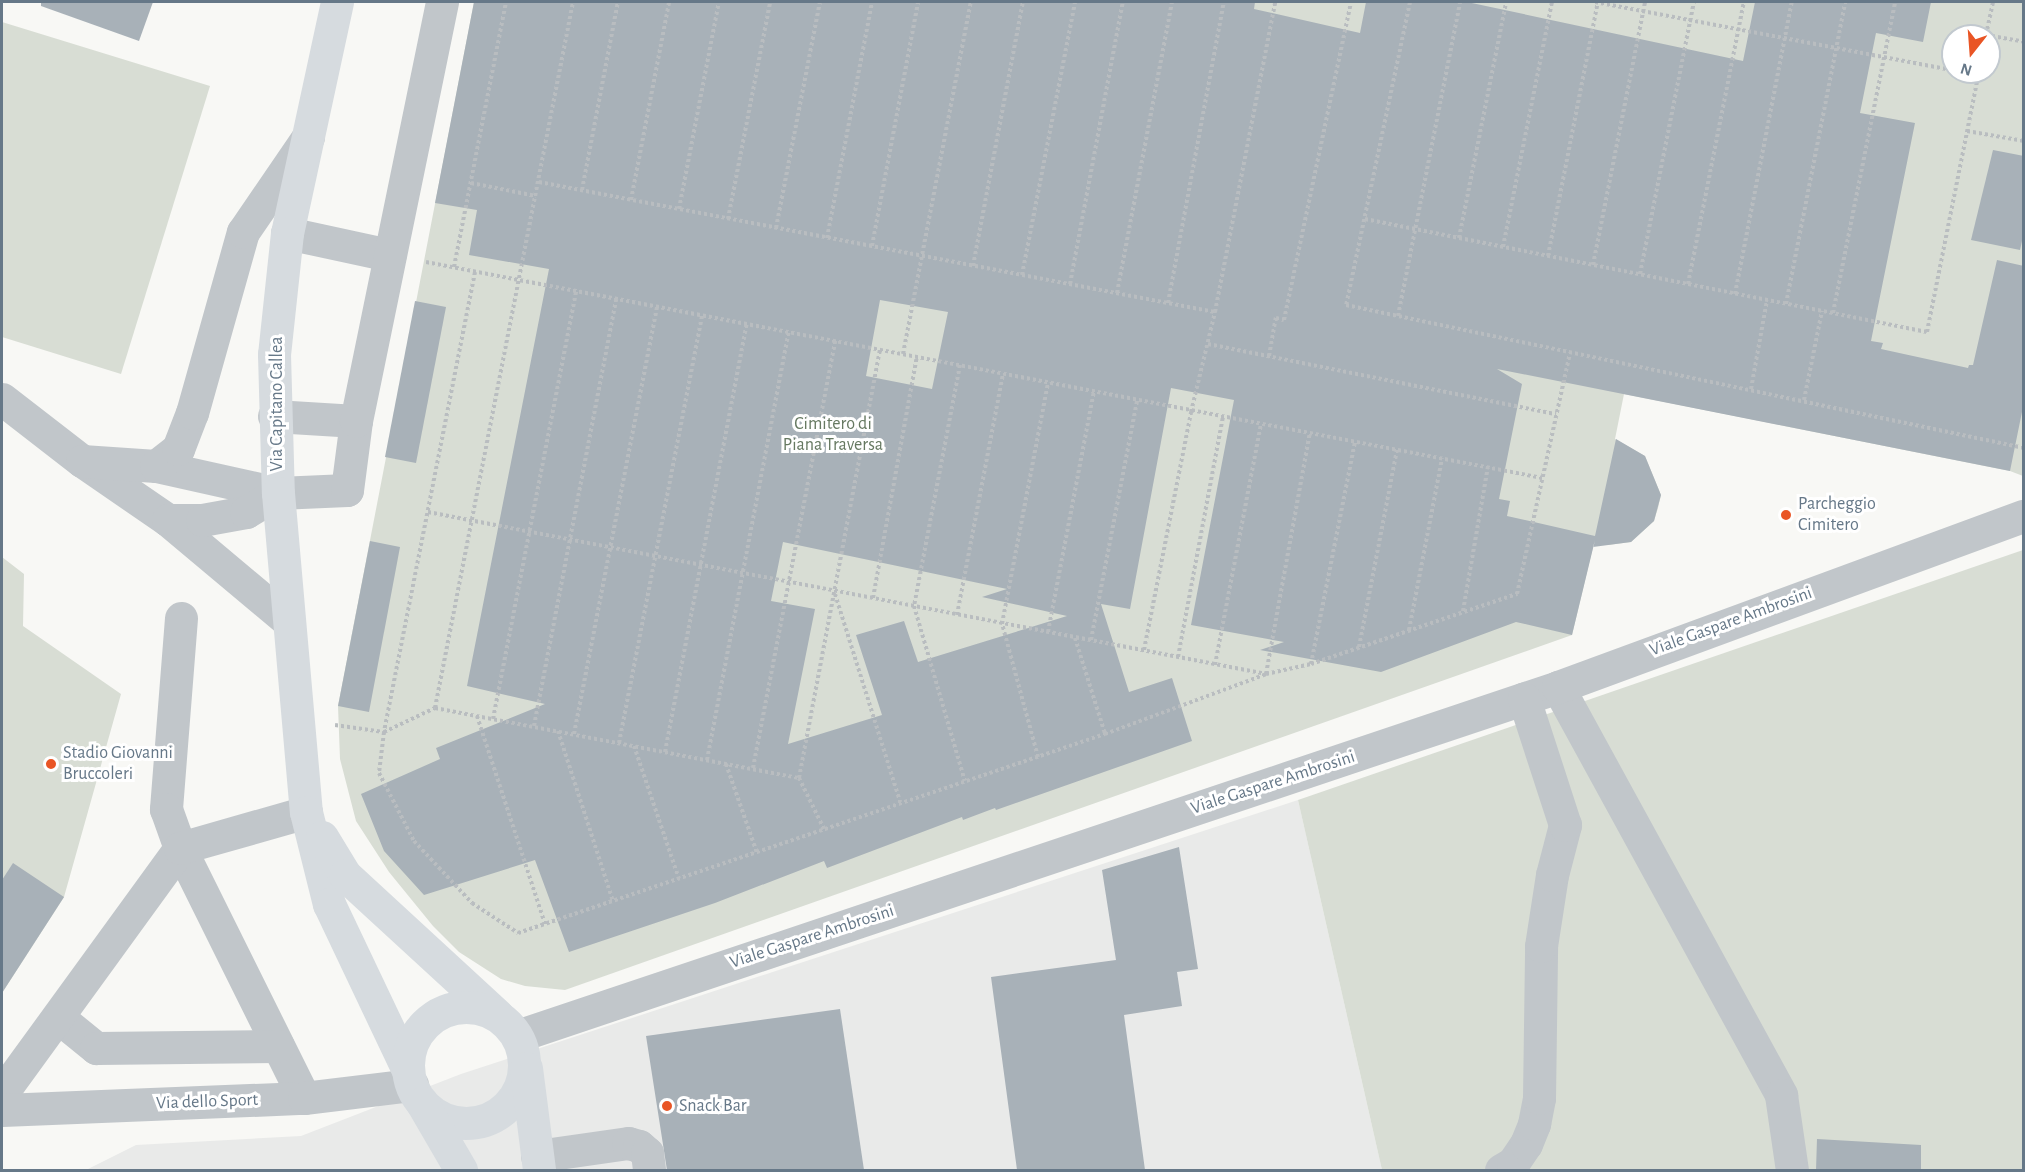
<!DOCTYPE html>
<html>
<head>
<meta charset="utf-8">
<style>
	body { margin:0 }
	#map { position:relative; width:2025px; height:1172px; overflow:hidden; background:#f8f8f5; font-family:"Alegreya Sans",sans-serif }
	div>[style] { position:absolute }
	.built>* { inset:0; background:#e9eae9 }
	.green>* { inset:0; background:#d8ddd4 }
	.building>* { inset:0; background:#a8b1b8 }
	.path>* { height:4px; margin-top:-2px; transform-origin:0; background:repeating-linear-gradient(90deg,#b9bdc0 0 3px,transparent 0 6px) }
	.minor>* { height:33px; margin:-16.5px; padding:0 16.5px; transform-origin:16.5px; border-radius:16.5px; background:#c1c6ca }
	.major>* { height:33px; margin:-16.5px; padding:0 16.5px; transform-origin:16.5px; border-radius:16.5px; background:#d6dbdf }
	.major>.ring { margin:-16.5px; padding:0; box-sizing:content-box; background:none; border:33px solid #d6dbdf; border-radius:50% }
	.dots>* { width:16px; height:16px; translate:-50% -50%; box-sizing:border-box; border:3px solid #fff; border-radius:50% }
	span { translate:-50% -50%; white-space:nowrap; text-align:center; line-height:1.15; -webkit-text-stroke:6px #fff; paint-order:stroke }
	.street-label { font-size:18px; color:#667888 }
	.park-label { font-size:18px; color:#667961 }
	.poi-label { font-size:18px; color:#667888 }
	.left { translate:0 -50%; text-align:left }
	.frame { position:absolute; inset:0; border:3px solid #667888; pointer-events:none }
	.north { position:absolute; left:1941px; top:24px; width:60px; height:60px; box-sizing:border-box; background:#fff; border:2px solid #c2c9cf; border-radius:50%; rotate:197deg; font-size:16px; font-weight:700; line-height:24px; text-align:center; color:#667888 }
	.north::after { content:''; display:block; margin:auto; width:21px; height:27px; background:#e95525; clip-path:polygon(50% 0,100% 100%,50% 72%,0 100%) }
</style>
</head>
<body>
<div id="map">
	<div class="built">
		<div style="clip-path:polygon(1298px 800px,1382px 1170px,86px 1170px,136px 1145px,301px 1136px,461px 1074px)"></div>
	</div>
	<div class="green">
		<div style="clip-path:polygon(evenodd,474px 2px,2023px 2px,2023px 476px,2010px 471px,1624px 394px,1615px 439px,1645px 456px,1661px 495px,1658px 508px,1654px 521px,1631px 542px,1608px 545px,1594px 543px,1572px 635px,565px 990px,525px 986px,501px 979px,459px 952px,433px 926px,389px 872px,356px 821px,340px 759px,338px 706px,474px 2px,1953px 36px,1989px 36px,1989px 72px,1953px 72px,1953px 36px)"></div>
		<div style="clip-path:polygon(2px 22px,210px 86px,121px 374px,2px 337px)"></div>
		<div style="clip-path:polygon(2023px 550px,2023px 1170px,1382px 1170px,1298px 800px)"></div>
		<div style="clip-path:polygon(2px 557px,24px 574px,23px 626px,121px 694px,64px 897px,2px 993px)"></div>
	</div>
	<div class="building">
		<div style="clip-path:polygon(41px 2px,153px 2px,139px 41px,41px 6px)"></div>
		<div style="clip-path:polygon(evenodd,474px 2px,1255px 2px,1254px 9px,1360px 33px,1366px 2px,1467px 2px,1743px 61px,1755px 2px,1931px 2px,1923px 42px,1876px 33px,1860px 113px,1915px 123px,1871px 341px,1883px 343px,1881px 349px,1968px 368px,1969px 365px,1973px 365px,1997px 260px,2024px 266px,2024px 402px,2010px 471px,1497px 369px,1522px 384px,1499px 499px,1510px 501px,1507px 516px,1595px 536px,1616px 439px,1645px 456px,1661px 495px,1654px 521px,1631px 542px,1593px 547px,1595px 540px,1572px 635px,1516px 622px,1381px 672px,1260px 650px,1284px 642px,1191px 625px,1234px 400px,1171px 388px,1130px 609px,1101px 604px,1129px 692px,1172px 678px,1192px 741px,996px 810px,995px 808px,963px 820px,962px 817px,827px 868px,824px 861px,715px 903px,569px 952px,535px 860px,424px 895px,384px 851px,361px 794px,440px 759px,436px 748px,545px 704px,467px 686px,549px 269px,469px 255px,477px 210px,435px 203px,474px 2px,880px 300px,948px 312px,932px 389px,866px 376px,880px 300px,474px 2px,783px 542px,1007px 589px,982px 597px,1067px 616px,918px 662px,904px 621px,856px 635px,882px 715px,788px 744px,815px 609px,771px 601px,783px 542px)"></div>
		<div style="clip-path:polygon(1993px 150px,2024px 156px,2024px 232px,2020px 250px,1971px 240px)"></div>
		<div style="clip-path:polygon(415px 301px,446px 307px,416px 463px,385px 457px)"></div>
		<div style="clip-path:polygon(370px 541px,400px 547px,369px 712px,338px 706px)"></div>
		<div style="clip-path:polygon(1179px 847px,1198px 969px,1177px 972px,1182px 1006px,1124px 1015px,1145px 1170px,1017px 1170px,991px 977px,1116px 960px,1102px 870px)"></div>
		<div style="clip-path:polygon(13px 863px,64px 897px,2px 993px,2px 880px)"></div>
		<div style="clip-path:polygon(840px 1009px,864px 1170px,667px 1170px,646px 1036px)"></div>
		<div style="clip-path:polygon(1817px 1139px,1921px 1145px,1921px 1170px,1816px 1170px)"></div>
	</div>
	<div class="path">
		<div style="left:1410px;top:2px;width:310px;rotate:101.9deg"></div>
		<div style="left:1346px;top:305px;width:693px;rotate:11.91deg"></div>
		<div style="left:1595px;top:2px;width:364px;rotate:10.8deg"></div>
		<div style="left:1986px;top:35px;width:39px;rotate:10deg"></div>
		<div style="left:1986px;top:35px;width:34px;rotate:-78deg"></div>
		<div style="left:1963px;top:72px;width:15px;rotate:11deg"></div>
		<div style="left:1967px;top:131px;width:58px;rotate:10deg"></div>
		<div style="left:539px;top:182px;width:688px;rotate:10.89deg"></div>
		<div style="left:471px;top:183px;width:66px;rotate:11.3deg"></div>
		<div style="left:582px;top:190px;width:191px;rotate:-79.2deg"></div>
		<div style="left:631px;top:200px;width:202px;rotate:-79.1deg"></div>
		<div style="left:679px;top:209px;width:211px;rotate:-79.1deg"></div>
		<div style="left:728px;top:219px;width:221px;rotate:-79deg"></div>
		<div style="left:1365px;top:219px;width:573px;rotate:11.37deg"></div>
		<div style="left:1927px;top:332px;width:265px;rotate:-78.7deg"></div>
		<div style="left:776px;top:228px;width:230px;rotate:-79deg"></div>
		<div style="left:827px;top:238px;width:240px;rotate:-79.2deg"></div>
		<div style="left:1459px;top:238px;width:241px;rotate:-78.7deg"></div>
		<div style="left:872px;top:246px;width:248px;rotate:-79.3deg"></div>
		<div style="left:1503px;top:247px;width:250px;rotate:-78.7deg"></div>
		<div style="left:1548px;top:256px;width:259px;rotate:-78.9deg"></div>
		<div style="left:426px;top:262px;width:1137px;rotate:10.95deg"></div>
		<div style="left:1593px;top:265px;width:268px;rotate:-78.8deg"></div>
		<div style="left:973px;top:266px;width:269px;rotate:-79.3deg"></div>
		<div style="left:454px;top:267px;width:270px;rotate:-78.9deg"></div>
		<div style="left:475px;top:272px;width:469px;rotate:101.2deg"></div>
		<div style="left:384px;top:732px;width:41px;rotate:97deg"></div>
		<div style="left:379px;top:773px;width:76px;rotate:62.8deg"></div>
		<div style="left:414px;top:841px;width:85px;rotate:46.9deg"></div>
		<div style="left:472px;top:903px;width:55px;rotate:33.1deg"></div>
		<div style="left:518px;top:933px;width:620px;rotate:-18.73deg"></div>
		<div style="left:1105px;top:734px;width:172px;rotate:-20.4deg"></div>
		<div style="left:1266px;top:674px;width:46px;rotate:-12.5deg"></div>
		<div style="left:1311px;top:664px;width:218px;rotate:-18.8deg"></div>
		<div style="left:1517px;top:594px;width:247px;rotate:-77.6deg"></div>
		<div style="left:1640px;top:274px;width:277px;rotate:-78.8deg"></div>
		<div style="left:1022px;top:275px;width:278px;rotate:-79deg"></div>
		<div style="left:1070px;top:284px;width:287px;rotate:-79.4deg"></div>
		<div style="left:1688px;top:284px;width:288px;rotate:-78.8deg"></div>
		<div style="left:1117px;top:293px;width:296px;rotate:-79.3deg"></div>
		<div style="left:1735px;top:294px;width:298px;rotate:-79deg"></div>
		<div style="left:1168px;top:303px;width:306px;rotate:-79.5deg"></div>
		<div style="left:1786px;top:304px;width:308px;rotate:-78.9deg"></div>
		<div style="left:1833px;top:313px;width:317px;rotate:-78.7deg"></div>
		<div style="left:1398px;top:316px;width:320px;rotate:-78.8deg"></div>
		<div style="left:1208px;top:344px;width:355px;rotate:11.4deg"></div>
		<div style="left:903px;top:354px;width:359px;rotate:-79.1deg"></div>
		<div style="left:1269px;top:356px;width:39px;rotate:-80deg"></div>
		<div style="left:1276px;top:318px;width:8px;rotate:14deg"></div>
		<div style="left:1284px;top:320px;width:325px;rotate:-78.1deg"></div>
		<div style="left:960px;top:365px;width:245px;rotate:100.8deg"></div>
		<div style="left:914px;top:606px;width:182px;rotate:73.8deg"></div>
		<div style="left:1751px;top:389px;width:90px;rotate:-79.8deg"></div>
		<div style="left:1804px;top:400px;width:91px;rotate:-78.6deg"></div>
		<div style="left:428px;top:512px;width:854px;rotate:10.94deg"></div>
		<div style="left:1266px;top:674px;width:245px;rotate:-79.7deg"></div>
		<div style="left:835px;top:594px;width:218px;rotate:72.6deg"></div>
		<div style="left:873px;top:598px;width:245px;rotate:-79.7deg"></div>
		<div style="left:1463px;top:611px;width:146px;rotate:-80.2deg"></div>
		<div style="left:957px;top:615px;width:245px;rotate:-79.2deg"></div>
		<div style="left:1409px;top:630px;width:175px;rotate:-79.1deg"></div>
		<div style="left:1048px;top:632px;width:245px;rotate:-79.2deg"></div>
		<div style="left:1075px;top:638px;width:101px;rotate:72.6deg"></div>
		<div style="left:1091px;top:640px;width:244px;rotate:-79.1deg"></div>
		<div style="left:1359px;top:647px;width:202px;rotate:-79.1deg"></div>
		<div style="left:1144px;top:650px;width:243px;rotate:-78.8deg"></div>
		<div style="left:1191px;top:412px;width:103px;rotate:-76.5deg"></div>
		<div style="left:1215px;top:312px;width:316px;rotate:-79deg"></div>
		<div style="left:1178px;top:657px;width:244px;rotate:-79.4deg"></div>
		<div style="left:1311px;top:664px;width:227px;rotate:-78.8deg"></div>
		<div style="left:1215px;top:665px;width:245px;rotate:-79.2deg"></div>
		<div style="left:435px;top:708px;width:719px;rotate:-78.94deg"></div>
		<div style="left:477px;top:716px;width:219px;rotate:71.9deg"></div>
		<div style="left:493px;top:719px;width:436px;rotate:-79deg"></div>
		<div style="left:335px;top:725px;width:49px;rotate:8.1deg"></div>
		<div style="left:384px;top:732px;width:56px;rotate:-25.2deg"></div>
		<div style="left:435px;top:708px;width:371px;rotate:10.9deg"></div>
		<div style="left:534px;top:726px;width:435px;rotate:-79.1deg"></div>
		<div style="left:558px;top:731px;width:179px;rotate:72.1deg"></div>
		<div style="left:574px;top:734px;width:436px;rotate:-79deg"></div>
		<div style="left:619px;top:743px;width:436px;rotate:-79deg"></div>
		<div style="left:634px;top:746px;width:140px;rotate:71.3deg"></div>
		<div style="left:665px;top:752px;width:436px;rotate:-79.2deg"></div>
		<div style="left:1038px;top:757px;width:138px;rotate:-105.1deg"></div>
		<div style="left:1002px;top:624px;width:246px;rotate:-79.2deg"></div>
		<div style="left:707px;top:760px;width:436px;rotate:-79.2deg"></div>
		<div style="left:726px;top:764px;width:94px;rotate:70.8deg"></div>
		<div style="left:753px;top:768px;width:435px;rotate:-79.1deg"></div>
		<div style="left:824px;top:829px;width:57px;rotate:-116.1deg"></div>
		<div style="left:799px;top:778px;width:436px;rotate:-79.3deg"></div>
	</div>
	<div class="minor">
		<div style="left:287px;top:233px;width:105px;rotate:12.1deg"></div>
		<div style="left:2px;top:399px;width:101px;rotate:37.8deg"></div>
		<div style="left:82px;top:461px;width:104px;rotate:34.5deg"></div>
		<div style="left:168px;top:520px;width:155px;rotate:40deg"></div>
		<div style="left:274px;top:416px;width:82px;rotate:3.5deg"></div>
		<div style="left:82px;top:461px;width:74px;rotate:3.9deg"></div>
		<div style="left:156px;top:466px;width:125px;rotate:12.5deg"></div>
		<div style="left:278px;top:493px;width:69px;rotate:-2.5deg"></div>
		<div style="left:347px;top:490px;width:70px;rotate:-82.6deg"></div>
		<div style="left:356px;top:421px;width:428px;rotate:-78.4deg"></div>
		<div style="left:156px;top:466px;width:28px;rotate:-38deg"></div>
		<div style="left:178px;top:449px;width:39px;rotate:-69deg"></div>
		<div style="left:192px;top:413px;width:188px;rotate:-74.3deg"></div>
		<div style="left:243px;top:232px;width:115px;rotate:-55.6deg"></div>
		<div style="left:168px;top:520px;width:34px"></div>
		<div style="left:202px;top:520px;width:45px;rotate:-10.3deg"></div>
		<div style="left:246px;top:512px;width:37px;rotate:-31deg"></div>
		<div style="left:181px;top:618px;width:192px;rotate:94.5deg"></div>
		<div style="left:166px;top:809px;width:41px;rotate:70.3deg"></div>
		<div style="left:180px;top:848px;width:279px;rotate:63.6deg"></div>
		<div style="left:1558px;top:687px;width:465px;rotate:61.3deg"></div>
		<div style="left:1781px;top:1095px;width:76px;rotate:81.7deg"></div>
		<div style="left:59px;top:1018px;width:48px;rotate:39deg"></div>
		<div style="left:96px;top:1048px;width:182px;rotate:-0.6deg"></div>
		<div style="left:517px;top:1036px;width:1098px;rotate:-18.53deg"></div>
		<div style="left:1558px;top:687px;width:496px;rotate:-20.2deg"></div>
		<div style="left:2px;top:1093px;width:303px;rotate:-54deg"></div>
		<div style="left:180px;top:848px;width:131px;rotate:-15.9deg"></div>
		<div style="left:2px;top:1110px;width:302px;rotate:-2.3deg"></div>
		<div style="left:304px;top:1098px;width:109px;rotate:-6.9deg"></div>
		<div style="left:537px;top:1156px;width:92px;rotate:-8.1deg"></div>
		<div style="left:628px;top:1143px;width:11px;rotate:15deg"></div>
		<div style="left:639px;top:1146px;width:11px;rotate:41deg"></div>
		<div style="left:647px;top:1153px;width:17px;rotate:83deg"></div>
		<div style="left:1501px;top:1170px;width:14px;rotate:-30deg"></div>
		<div style="left:1513px;top:1163px;width:23px;rotate:-56deg"></div>
		<div style="left:1526px;top:1144px;width:22px;rotate:-68deg"></div>
		<div style="left:1534px;top:1124px;width:26px;rotate:-79deg"></div>
		<div style="left:1539px;top:1098px;width:152px;rotate:-89.2deg"></div>
		<div style="left:1541px;top:946px;width:72px;rotate:-81.2deg"></div>
		<div style="left:1552px;top:875px;width:52px;rotate:-75.4deg"></div>
		<div style="left:1565px;top:825px;width:133px;rotate:-108deg"></div>
	</div>
	<div class="major">
		<div style="left:337px;top:2px;width:236px;rotate:102.2deg"></div>
		<div style="left:287px;top:233px;width:122px;rotate:96.1deg"></div>
		<div style="left:274px;top:354px;width:139px;rotate:88.4deg"></div>
		<div style="left:278px;top:493px;width:320px;rotate:85deg"></div>
		<div style="left:306px;top:812px;width:95px;rotate:76deg"></div>
		<div style="left:329px;top:904px;width:184px;rotate:64.6deg"></div>
		<div style="left:322px;top:837px;width:44px;rotate:58.8deg"></div>
		<div style="left:345px;top:875px;width:207px;rotate:42.6deg"></div>
		<div class="ring" style="left:408px;top:1007px;width:83px;height:83px"></div>
		<div style="left:526px;top:1068px;width:103px;rotate:82.7deg"></div>
		<div style="left:422px;top:1103px;width:78px;rotate:59.8deg"></div>
	</div>
	<div class="dots">
		<div style="left:1786px;top:515px;background:#e95525"></div>
		<div style="left:51px;top:764px;background:#e95525"></div>
		<div style="left:667px;top:1106px;background:#e95525"></div>
	</div>
	<div class="street-label">
		<span style="left:277px;top:404px;rotate:-90deg">Via Capitano Callea</span>
		<span style="left:1731px;top:622px;rotate:-20deg">Viale Gaspare Ambrosini</span>
		<span style="left:1273px;top:783px;rotate:-18deg">Viale Gaspare Ambrosini</span>
		<span style="left:812px;top:937px;rotate:-18deg">Viale Gaspare Ambrosini</span>
		<span style="left:207px;top:1102px;rotate:-2deg">Via dello Sport</span>
	</div>
	<div class="park-label">
		<span style="left:833px;top:435px">Cimitero di<br>Piana Traversa</span>
	</div>
	<div class="poi-label">
		<span class="left" style="left:1798px;top:515px">Parcheggio<br>Cimitero</span>
		<span class="left" style="left:63px;top:764px">Stadio Giovanni<br>Bruccoleri</span>
		<span class="left" style="left:679px;top:1106px">Snack Bar</span>
	</div>
	<div class="frame"></div>
	<div class="north">N</div>
</div>
</body>
</html>
